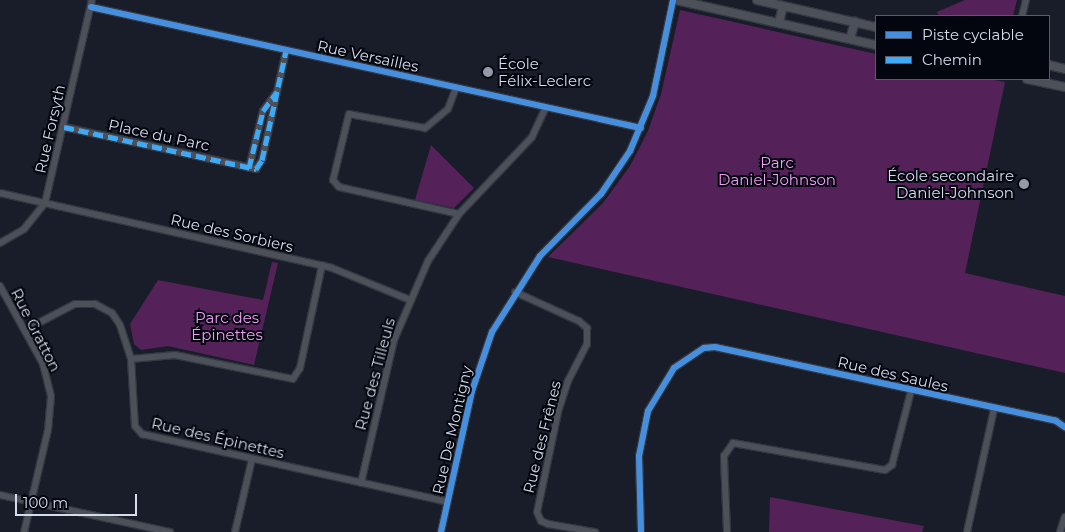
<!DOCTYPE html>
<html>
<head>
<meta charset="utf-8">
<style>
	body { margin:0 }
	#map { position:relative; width:1065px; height:532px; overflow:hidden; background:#181d29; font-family:Montserrat,sans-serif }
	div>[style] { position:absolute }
	.green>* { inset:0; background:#542159 }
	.roads { filter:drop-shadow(1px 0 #333741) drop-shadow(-1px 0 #333741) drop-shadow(0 1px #333741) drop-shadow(0 -1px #333741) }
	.minor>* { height:6px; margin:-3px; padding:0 3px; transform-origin:3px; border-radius:3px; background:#4c5059 }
	.tertiary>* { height:8px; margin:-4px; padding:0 4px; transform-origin:4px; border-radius:4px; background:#4c5059 }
	.quiet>* { height:5px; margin-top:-2.5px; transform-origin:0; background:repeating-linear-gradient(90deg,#3fa9f5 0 10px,transparent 0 15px) }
	.cycleway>* { height:6px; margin:-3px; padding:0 3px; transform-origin:3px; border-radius:3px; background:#468fdf }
	.dots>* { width:14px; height:14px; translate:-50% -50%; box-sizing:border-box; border:2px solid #03060e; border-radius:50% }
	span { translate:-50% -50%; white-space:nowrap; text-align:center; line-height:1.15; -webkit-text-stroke:4px #03060e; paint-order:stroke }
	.street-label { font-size:15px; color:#d5dcec }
	.poi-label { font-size:15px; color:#d5dcec }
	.left { translate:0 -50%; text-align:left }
	.right { translate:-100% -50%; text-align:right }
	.park-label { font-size:15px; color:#f59cf9 }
	.legend { position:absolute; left:875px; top:15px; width:175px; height:65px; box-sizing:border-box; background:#03060e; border:1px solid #575c67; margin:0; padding:6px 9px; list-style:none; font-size:15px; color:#d5dcec }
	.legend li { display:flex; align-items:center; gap:10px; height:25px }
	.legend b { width:25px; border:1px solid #575c67 }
	.scale { position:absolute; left:15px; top:494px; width:122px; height:22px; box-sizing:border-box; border:2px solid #d5dcec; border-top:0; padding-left:6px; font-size:15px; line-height:18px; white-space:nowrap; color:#d5dcec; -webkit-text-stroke:4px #03060e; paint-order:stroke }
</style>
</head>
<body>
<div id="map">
	<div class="green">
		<div style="clip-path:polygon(965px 0,1017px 0,1013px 16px,939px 16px,937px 12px)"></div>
		<div style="clip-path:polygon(680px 10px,876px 54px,876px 79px,988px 79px,1005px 82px,965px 273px,1065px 296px,1065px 373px,548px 257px,603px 203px,630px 166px,648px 131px,661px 94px)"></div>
		<div style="clip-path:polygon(431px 145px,474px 188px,454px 208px,415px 200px)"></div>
		<div style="clip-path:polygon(272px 262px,278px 263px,254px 365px,168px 346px,141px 350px,134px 344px,130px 324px,158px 280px,263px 300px)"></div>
		<div style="clip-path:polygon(770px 497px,924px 526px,922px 532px,769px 532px)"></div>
	</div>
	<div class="roads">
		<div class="minor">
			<div style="left:91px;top:7px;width:563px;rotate:12.41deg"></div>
			<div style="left:1022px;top:16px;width:16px;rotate:-76deg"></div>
			<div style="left:456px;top:88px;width:22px;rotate:111deg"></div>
			<div style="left:448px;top:109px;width:30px;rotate:140deg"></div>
			<div style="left:425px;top:128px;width:77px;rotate:-169.6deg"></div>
			<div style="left:349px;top:114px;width:68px;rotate:103.6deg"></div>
			<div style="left:333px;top:180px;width:9px;rotate:49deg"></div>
			<div style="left:339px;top:187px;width:123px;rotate:12.7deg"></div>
			<div style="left:64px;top:127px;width:197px;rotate:12.3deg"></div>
			<div style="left:256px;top:169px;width:11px;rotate:-56deg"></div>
			<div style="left:262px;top:160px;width:112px;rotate:-77.6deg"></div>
			<div style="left:249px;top:168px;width:59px;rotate:-76.2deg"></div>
			<div style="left:263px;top:111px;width:22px;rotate:-54deg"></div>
			<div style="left:0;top:193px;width:340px;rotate:12.7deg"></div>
			<div style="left:332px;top:268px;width:84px;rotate:22.3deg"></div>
			<div style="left:0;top:243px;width:28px;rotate:-30deg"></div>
			<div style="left:24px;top:229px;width:33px;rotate:-51deg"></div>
			<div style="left:45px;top:203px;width:208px;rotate:-77deg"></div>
			<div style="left:0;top:286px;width:89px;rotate:61.1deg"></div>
			<div style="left:43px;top:364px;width:33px;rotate:76deg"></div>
			<div style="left:51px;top:396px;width:34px;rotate:95deg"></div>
			<div style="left:48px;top:430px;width:105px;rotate:103.2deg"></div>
			<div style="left:515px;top:292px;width:70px;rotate:24.4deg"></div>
			<div style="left:579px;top:321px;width:11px;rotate:41deg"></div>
			<div style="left:587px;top:328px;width:16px;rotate:90deg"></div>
			<div style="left:587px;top:344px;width:42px;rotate:117.2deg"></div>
			<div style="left:568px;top:381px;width:28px;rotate:108deg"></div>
			<div style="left:559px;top:408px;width:106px;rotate:101.9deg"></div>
			<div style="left:537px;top:512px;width:10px;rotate:66deg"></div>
			<div style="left:541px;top:521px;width:8px;rotate:23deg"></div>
			<div style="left:548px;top:524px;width:48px;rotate:9.7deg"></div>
			<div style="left:25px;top:330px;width:56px;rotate:-27.5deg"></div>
			<div style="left:75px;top:304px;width:20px"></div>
			<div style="left:95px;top:304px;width:19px;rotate:28deg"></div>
			<div style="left:112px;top:313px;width:14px;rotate:56deg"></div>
			<div style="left:120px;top:325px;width:36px;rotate:72deg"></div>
			<div style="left:131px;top:359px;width:67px;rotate:86.6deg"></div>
			<div style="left:135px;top:426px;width:11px;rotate:49deg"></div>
			<div style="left:142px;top:434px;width:313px;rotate:12.5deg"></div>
			<div style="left:131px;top:359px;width:44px;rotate:-5.2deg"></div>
			<div style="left:175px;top:355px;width:120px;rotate:11.5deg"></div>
			<div style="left:293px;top:379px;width:13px;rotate:-58deg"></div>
			<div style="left:300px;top:368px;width:105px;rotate:-77.9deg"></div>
			<div style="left:361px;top:483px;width:147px;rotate:-77deg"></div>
			<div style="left:394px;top:340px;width:86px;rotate:-66.7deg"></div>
			<div style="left:428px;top:261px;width:56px;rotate:-56.6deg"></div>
			<div style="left:459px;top:214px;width:106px;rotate:-46.5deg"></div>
			<div style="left:532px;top:137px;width:33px;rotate:-65deg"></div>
			<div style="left:0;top:495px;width:174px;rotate:12.3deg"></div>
			<div style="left:235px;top:532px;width:75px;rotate:-76.9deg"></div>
			<div style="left:441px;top:532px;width:144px;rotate:-77.6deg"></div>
			<div style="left:472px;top:391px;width:62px;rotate:-71.3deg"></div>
			<div style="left:492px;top:332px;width:90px;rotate:-57.7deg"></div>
			<div style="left:540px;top:256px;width:87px;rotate:-45.5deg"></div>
			<div style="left:601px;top:194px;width:52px;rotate:-56deg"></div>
			<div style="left:630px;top:151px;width:60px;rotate:-67.3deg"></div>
			<div style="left:653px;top:96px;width:98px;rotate:-78.2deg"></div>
			<div style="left:641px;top:532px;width:76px;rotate:-91.5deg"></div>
			<div style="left:639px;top:456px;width:46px;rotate:-78.7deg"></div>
			<div style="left:648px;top:411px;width:50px;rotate:-58.8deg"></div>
			<div style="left:674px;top:368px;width:36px;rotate:-34deg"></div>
			<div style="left:704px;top:348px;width:11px;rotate:-5deg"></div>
			<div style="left:715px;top:347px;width:349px;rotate:12.2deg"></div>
			<div style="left:1056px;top:421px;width:11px;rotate:34deg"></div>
			<div style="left:727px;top:532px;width:76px;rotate:-92.3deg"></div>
			<div style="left:724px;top:456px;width:16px;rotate:-55deg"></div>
			<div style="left:733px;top:443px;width:154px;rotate:10.1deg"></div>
			<div style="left:885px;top:470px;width:9px;rotate:-36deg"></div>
			<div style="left:892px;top:465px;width:76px;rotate:-75.6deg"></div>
			<div style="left:967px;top:532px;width:126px;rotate:-77.6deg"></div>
			<div style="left:1060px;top:532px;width:16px;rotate:-72deg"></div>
		</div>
		<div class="tertiary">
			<div style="left:676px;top:0;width:205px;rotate:12.7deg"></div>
			<div style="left:757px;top:0;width:122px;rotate:12.8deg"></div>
			<div style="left:779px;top:23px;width:17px;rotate:-77deg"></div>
			<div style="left:850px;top:39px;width:18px;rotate:-74deg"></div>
			<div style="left:1049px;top:65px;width:16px;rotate:14deg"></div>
			<div style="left:1027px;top:79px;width:39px;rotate:12deg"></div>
		</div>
	</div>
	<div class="quiet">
		<div style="left:64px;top:127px;width:197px;rotate:12.3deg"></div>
		<div style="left:256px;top:169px;width:11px;rotate:-56deg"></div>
		<div style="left:262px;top:160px;width:112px;rotate:-77.6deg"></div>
		<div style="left:249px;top:168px;width:59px;rotate:-76.2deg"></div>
		<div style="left:263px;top:111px;width:24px;rotate:-54deg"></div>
	</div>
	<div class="cycleway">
		<div style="left:91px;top:7px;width:563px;rotate:12.41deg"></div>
		<div style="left:441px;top:532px;width:144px;rotate:-77.6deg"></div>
		<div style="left:472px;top:391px;width:62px;rotate:-71.3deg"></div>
		<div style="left:492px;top:332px;width:90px;rotate:-57.7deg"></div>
		<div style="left:540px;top:256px;width:87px;rotate:-45.5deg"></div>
		<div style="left:601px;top:194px;width:52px;rotate:-56deg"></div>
		<div style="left:630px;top:151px;width:60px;rotate:-67.3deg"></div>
		<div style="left:653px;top:96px;width:98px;rotate:-78.2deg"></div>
		<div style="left:641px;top:532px;width:76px;rotate:-91.5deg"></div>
		<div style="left:639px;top:456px;width:46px;rotate:-78.7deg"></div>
		<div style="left:648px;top:411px;width:50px;rotate:-58.8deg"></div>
		<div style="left:674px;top:368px;width:36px;rotate:-34deg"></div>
		<div style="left:704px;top:348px;width:11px;rotate:-5deg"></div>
		<div style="left:715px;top:347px;width:349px;rotate:12.2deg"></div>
		<div style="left:1056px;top:421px;width:11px;rotate:34deg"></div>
	</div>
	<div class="dots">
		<div style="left:488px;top:72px;background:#9399a8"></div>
		<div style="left:1024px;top:184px;background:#9399a8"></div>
	</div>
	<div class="street-label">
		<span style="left:368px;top:56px;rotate:12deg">Rue Versailles</span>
		<span style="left:50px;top:129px;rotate:-77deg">Rue Forsyth</span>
		<span style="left:159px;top:135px;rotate:12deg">Place du Parc</span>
		<span style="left:232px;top:233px;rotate:13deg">Rue des Sorbiers</span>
		<span style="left:36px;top:330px;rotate:63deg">Rue Gratton</span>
		<span style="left:375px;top:374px;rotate:-75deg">Rue des Tilleuls</span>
		<span style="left:893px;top:374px;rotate:13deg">Rue des Saules</span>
		<span style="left:452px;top:430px;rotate:-77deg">Rue De Montigny</span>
		<span style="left:542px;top:437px;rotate:-76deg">Rue des Frênes</span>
		<span style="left:218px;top:438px;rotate:13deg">Rue des Épinettes</span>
	</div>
	<div class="poi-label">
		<span class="left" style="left:498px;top:72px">École<br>Félix-Leclerc</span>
		<span class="right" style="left:1014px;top:184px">École secondaire<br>Daniel-Johnson</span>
	</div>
	<div class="park-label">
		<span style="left:777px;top:171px">Parc<br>Daniel-Johnson</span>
		<span style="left:227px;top:326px">Parc des<br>Épinettes</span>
	</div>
	<ul class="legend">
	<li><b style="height:6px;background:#468fdf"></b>Piste cyclable</li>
	<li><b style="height:6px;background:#3fa9f5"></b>Chemin</li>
	</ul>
	<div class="scale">100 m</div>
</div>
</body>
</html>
